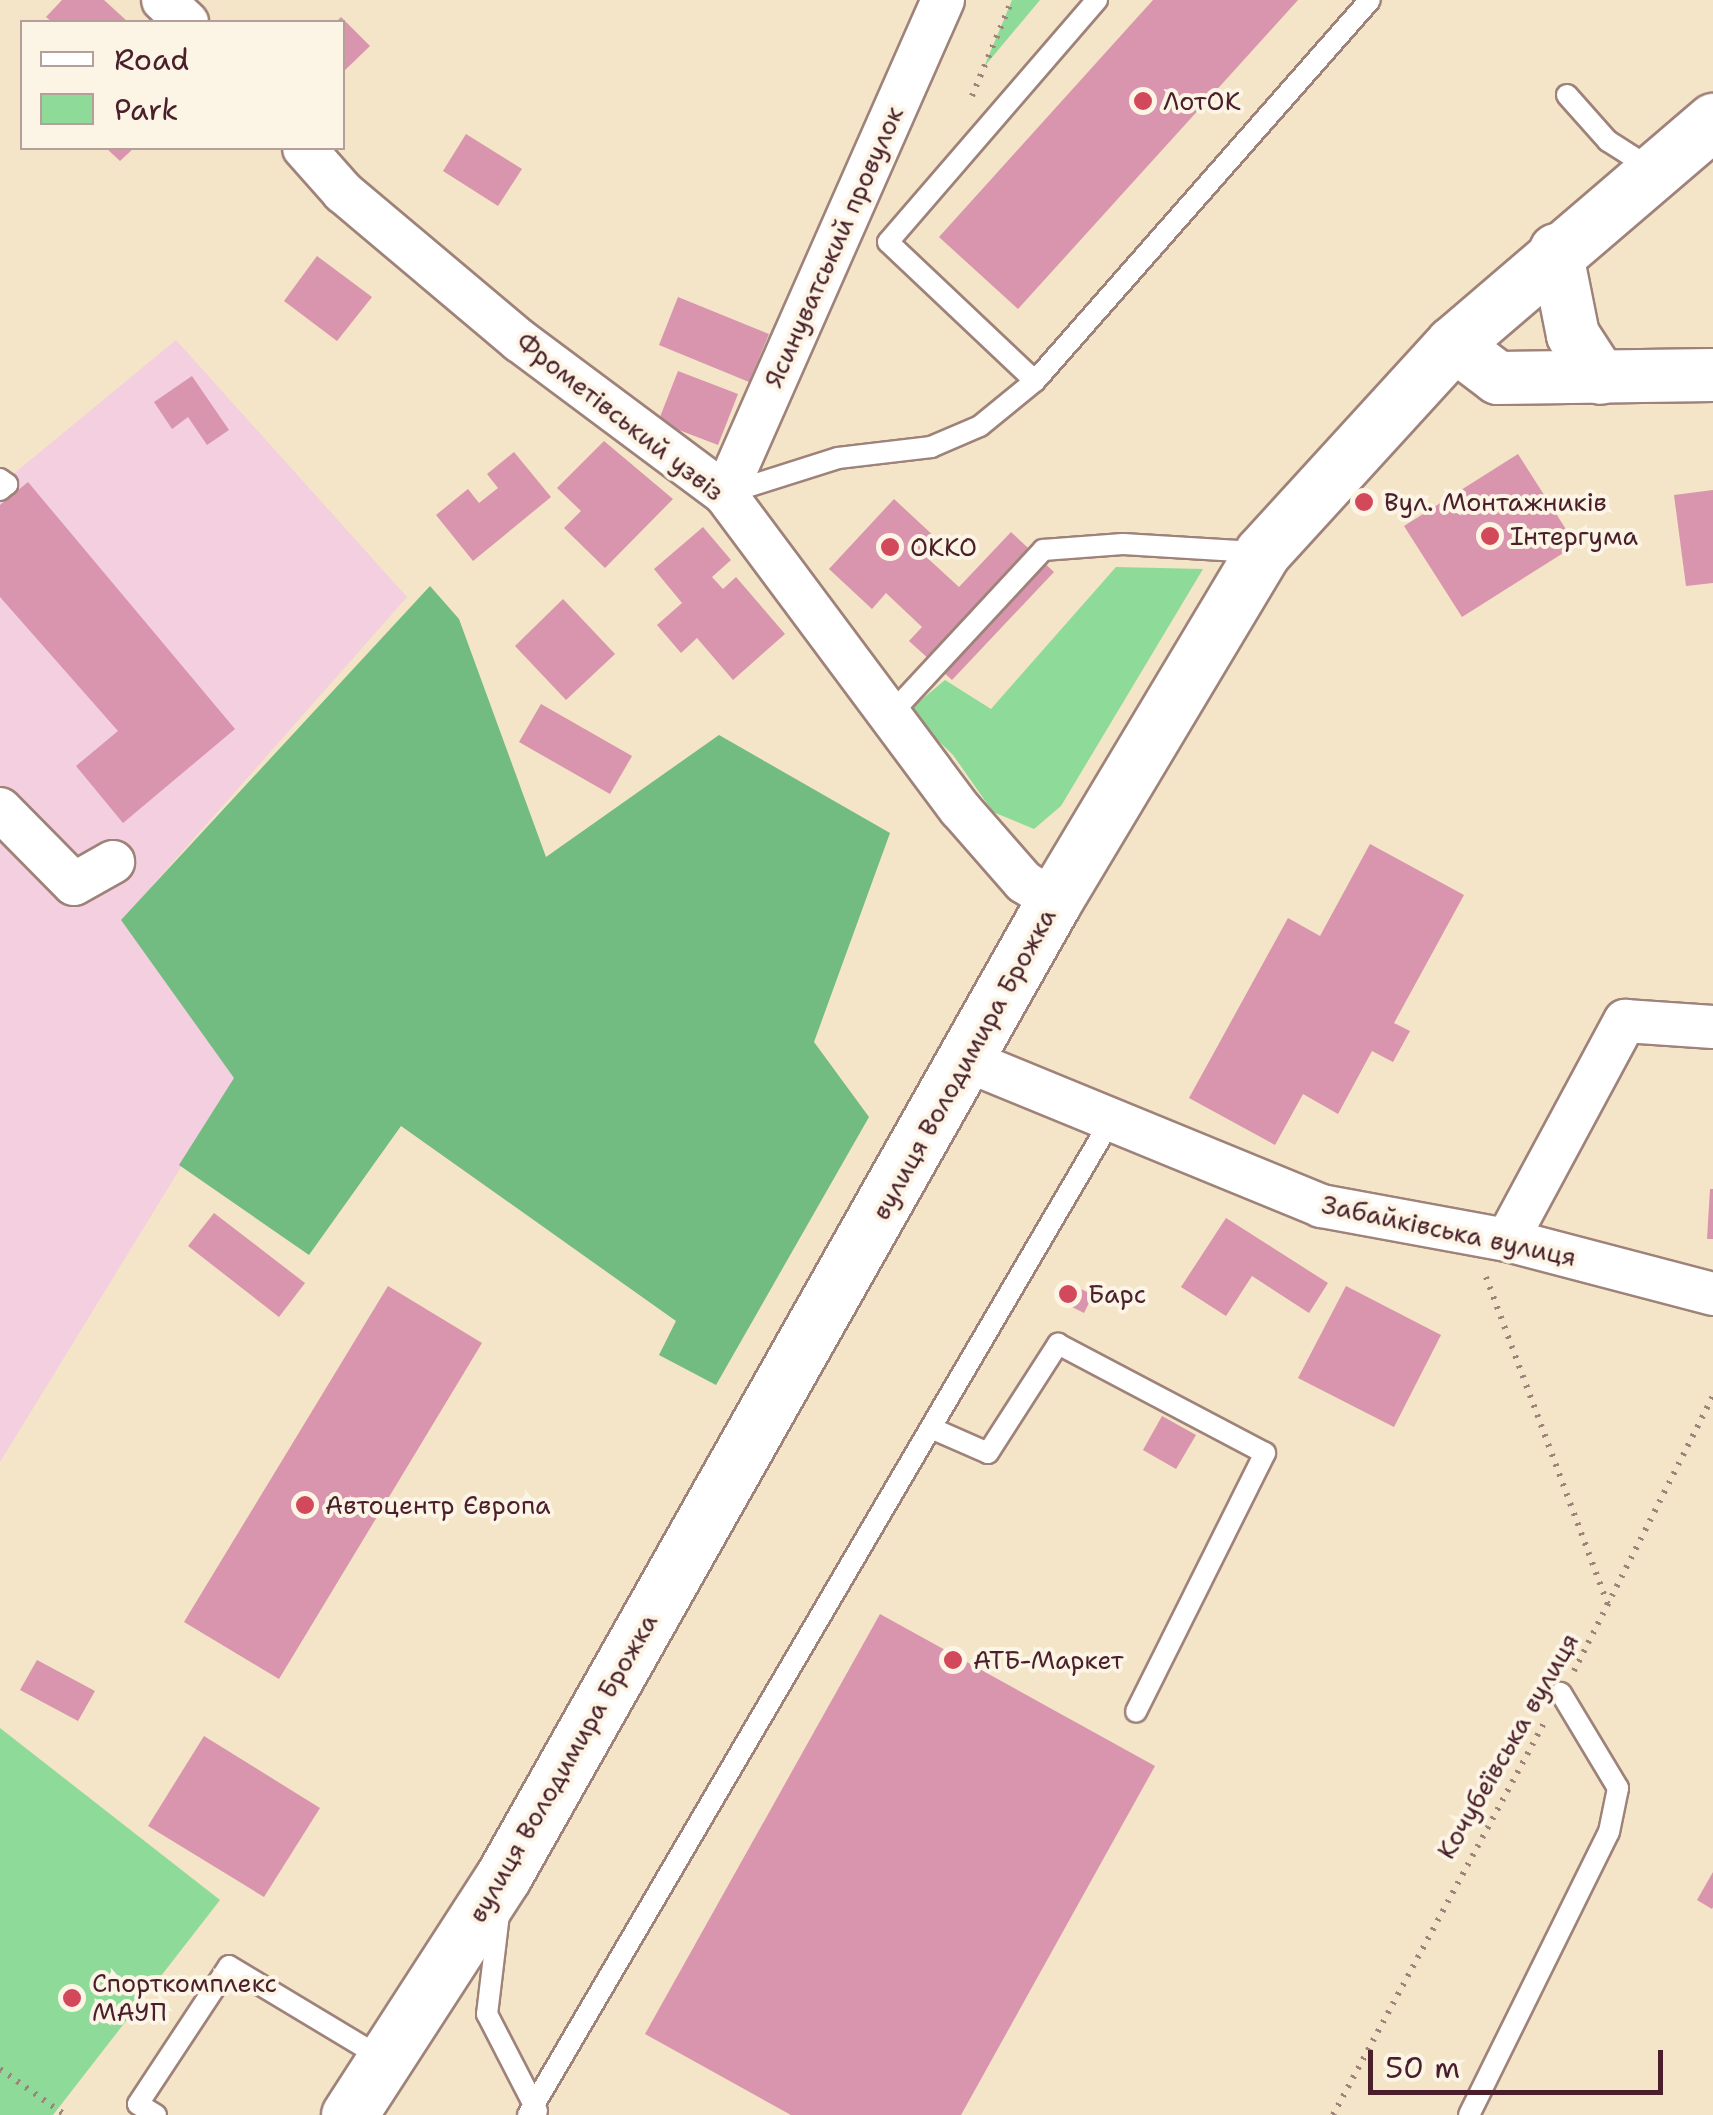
<!DOCTYPE html>
<html>
<head>
<meta charset="utf-8">
<style>
	body { margin:0 }
	#map { position:relative; width:1713px; height:2115px; overflow:hidden; background:#f4e4c8; font-family:"Shantell Sans",sans-serif }
	div>[style] { position:absolute }
	.built>* { inset:0; background:#f3cfdf }
	.green>* { inset:0; background:#8edb99 }
	.forest>* { inset:0; background:#72bb81 }
	.building>* { inset:0; background:#d895ad }
	.path>* { height:6px; margin-top:-3px; transform-origin:0; background:repeating-linear-gradient(90deg,#9f827a 0 2.5px,transparent 0 10.5px) }
	.roads { filter:drop-shadow(2px 0 #9f827a) drop-shadow(-2px 0 #9f827a) drop-shadow(0 2px #9f827a) drop-shadow(0 -2px #9f827a) }
	.service>* { height:20px; margin:-10px; padding:0 10px; transform-origin:10px; border-radius:10px; background:#fff }
	.minor>* { height:42px; margin:-21px; padding:0 21px; transform-origin:21px; border-radius:21px; background:#fff }
	.tertiary>* { height:52px; margin:-26px; padding:0 26px; transform-origin:26px; border-radius:26px; background:#fff }
	.secondary>* { height:55px; margin:-27.5px; padding:0 27.5px; transform-origin:27.5px; border-radius:27.5px; background:#fff }
	.dots>* { width:28px; height:28px; translate:-50% -50%; box-sizing:border-box; border:5px solid #fcf5e5; border-radius:50% }
	span { translate:-50% -50%; white-space:nowrap; text-align:center; line-height:1.15; -webkit-text-stroke:8px #fcf5e5; paint-order:stroke }
	.poi-label { font-size:25px; color:#4a1f2b }
	.left { translate:0 -50%; text-align:left }
	.street-label { font-size:25px; color:#4a1f2b }
	.legend { position:absolute; left:20px; top:20px; width:325px; height:130px; box-sizing:border-box; background:#fcf5e5; border:2px solid #b59f9b; margin:0; padding:12px 18px; list-style:none; font-size:30px; color:#4a1f2b }
	.legend li { display:flex; align-items:center; gap:20px; height:50px }
	.legend b { width:50px; border:2px solid #b59f9b }
	.scale { position:absolute; left:1368px; top:2050px; width:295px; height:45px; box-sizing:border-box; border:5px solid #4a1f2b; border-top:0; padding-left:12px; font-size:30px; line-height:35px; white-space:nowrap; color:#4a1f2b; -webkit-text-stroke:8px #fcf5e5; paint-order:stroke }
</style>
</head>
<body>
<div id="map">
	<div class="built">
		<div style="clip-path:polygon(176px 340px,407px 597px,122px 920px,235px 1079px,0 1462px,0 485px)"></div>
	</div>
	<div class="green">
		<div style="clip-path:polygon(1012px 0,1040px 0,984px 67px)"></div>
		<div style="clip-path:polygon(1116px 567px,1203px 569px,1061px 806px,1034px 829px,993px 812px,953px 755px,908px 711px,945px 680px,991px 709px)"></div>
		<div style="clip-path:polygon(0 1728px,220px 1900px,53px 2115px,0 2115px)"></div>
	</div>
	<div class="forest">
		<div style="clip-path:polygon(430px 586px,459px 619px,546px 857px,719px 735px,890px 833px,814px 1042px,869px 1117px,716px 1385px,659px 1355px,676px 1321px,401px 1126px,309px 1255px,179px 1165px,234px 1078px,121px 920px)"></div>
	</div>
	<div class="building">
		<div style="clip-path:polygon(62px 0,104px 0,128px 22px,52px 22px,46px 17px)"></div>
		<div style="clip-path:polygon(1153px 0,1298px 0,1018px 309px,939px 237px)"></div>
		<div style="clip-path:polygon(341px 17px,370px 46px,342px 73px,342px 22px,336px 22px)"></div>
		<div style="clip-path:polygon(466px 134px,522px 169px,498px 206px,443px 171px)"></div>
		<div style="clip-path:polygon(106px 148px,134px 148px,120px 161px)"></div>
		<div style="clip-path:polygon(317px 256px,372px 297px,337px 341px,284px 301px)"></div>
		<div style="clip-path:polygon(678px 297px,769px 334px,749px 382px,659px 345px)"></div>
		<div style="clip-path:polygon(678px 371px,738px 394px,718px 445px,658px 422px)"></div>
		<div style="clip-path:polygon(192px 376px,229px 430px,207px 445px,188px 417px,172px 429px,154px 402px)"></div>
		<div style="clip-path:polygon(604px 441px,673px 499px,605px 568px,564px 528px,581px 511px,557px 488px)"></div>
		<div style="clip-path:polygon(514px 452px,551px 497px,473px 561px,436px 515px,468px 489px,479px 503px,498px 488px,487px 474px)"></div>
		<div style="clip-path:polygon(1518px 454px,1576px 545px,1462px 617px,1404px 526px)"></div>
		<div style="clip-path:polygon(28px 482px,235px 729px,123px 823px,76px 766px,118px 731px,0 597px,0 505px)"></div>
		<div style="clip-path:polygon(1713px 490px,1713px 583px,1686px 586px,1674px 495px)"></div>
		<div style="clip-path:polygon(894px 499px,937px 539px,923px 554px,959px 587px,1011px 532px,1054px 572px,952px 680px,909px 641px,922px 627px,886px 593px,872px 609px,829px 569px)"></div>
		<div style="clip-path:polygon(703px 527px,731px 560px,712px 577px,723px 589px,736px 577px,785px 634px,733px 680px,697px 638px,681px 653px,657px 625px,682px 603px,654px 569px)"></div>
		<div style="clip-path:polygon(563px 599px,615px 654px,566px 700px,515px 646px)"></div>
		<div style="clip-path:polygon(541px 704px,632px 756px,610px 794px,519px 742px)"></div>
		<div style="clip-path:polygon(1370px 844px,1464px 895px,1394px 1023px,1410px 1031px,1393px 1062px,1372px 1051px,1338px 1114px,1303px 1094px,1275px 1145px,1189px 1098px,1288px 918px,1320px 936px)"></div>
		<div style="clip-path:polygon(1710px 1189px,1713px 1189px,1713px 1239px,1707px 1239px)"></div>
		<div style="clip-path:polygon(214px 1213px,305px 1283px,279px 1317px,188px 1246px)"></div>
		<div style="clip-path:polygon(1226px 1218px,1328px 1283px,1309px 1313px,1252px 1276px,1226px 1316px,1181px 1287px)"></div>
		<div style="clip-path:polygon(388px 1286px,482px 1343px,279px 1679px,184px 1622px)"></div>
		<div style="clip-path:polygon(1075px 1286px,1093px 1295px,1084px 1313px,1066px 1304px)"></div>
		<div style="clip-path:polygon(1346px 1286px,1441px 1335px,1394px 1427px,1298px 1378px)"></div>
		<div style="clip-path:polygon(1162px 1416px,1196px 1435px,1176px 1469px,1143px 1450px)"></div>
		<div style="clip-path:polygon(880px 1614px,1155px 1766px,961px 2115px,791px 2115px,645px 2034px)"></div>
		<div style="clip-path:polygon(37px 1660px,95px 1691px,78px 1721px,20px 1690px)"></div>
		<div style="clip-path:polygon(204px 1736px,320px 1808px,264px 1897px,148px 1826px)"></div>
		<div style="clip-path:polygon(1713px 1872px,1713px 1907px,1712px 1909px,1697px 1900px)"></div>
	</div>
	<div class="path">
		<div style="left:972px;top:96px;width:104px;rotate:-67.4deg"></div>
		<div style="left:1486px;top:1277px;width:352px;rotate:69.6deg"></div>
		<div style="left:1574px;top:1671px;width:308px;rotate:-63.2deg"></div>
		<div style="left:0;top:2069px;width:80px;rotate:35.3deg"></div>
		<div style="left:1333px;top:2115px;width:447px;rotate:-61.7deg"></div>
	</div>
	<div class="roads">
		<div class="service">
			<div style="left:1567px;top:95px;width:62px;rotate:48.3deg"></div>
			<div style="left:1608px;top:141px;width:52px;rotate:32.5deg"></div>
			<div style="left:1035px;top:381px;width:202px;rotate:-136.6deg"></div>
			<div style="left:888px;top:242px;width:320px;rotate:-49.2deg"></div>
			<div style="left:0;top:479px;width:9px;rotate:36deg"></div>
			<div style="left:7px;top:484px;width:9px;rotate:139deg"></div>
			<div style="left:731px;top:492px;width:112px;rotate:-17.6deg"></div>
			<div style="left:838px;top:458px;width:94px;rotate:-6.7deg"></div>
			<div style="left:931px;top:447px;width:53px;rotate:-23.2deg"></div>
			<div style="left:980px;top:426px;width:71px;rotate:-39.3deg"></div>
			<div style="left:1035px;top:381px;width:507px;rotate:-48.68deg"></div>
			<div style="left:888px;top:717px;width:228px;rotate:-47.1deg"></div>
			<div style="left:1043px;top:550px;width:80px;rotate:-4.3deg"></div>
			<div style="left:1123px;top:544px;width:132px;rotate:3.5deg"></div>
			<div style="left:931px;top:1428px;width:62px;rotate:23.7deg"></div>
			<div style="left:988px;top:1453px;width:130px;rotate:-57.3deg"></div>
			<div style="left:1058px;top:1344px;width:234px;rotate:27.8deg"></div>
			<div style="left:1265px;top:1453px;width:289px;rotate:116.5deg"></div>
			<div style="left:499px;top:1914px;width:101px;rotate:96.8deg"></div>
			<div style="left:487px;top:2014px;width:109px;rotate:62.7deg"></div>
			<div style="left:156px;top:2115px;width:21px;rotate:-149deg"></div>
			<div style="left:138px;top:2104px;width:165px;rotate:-56.6deg"></div>
			<div style="left:229px;top:1966px;width:181px;rotate:31deg"></div>
			<div style="left:528px;top:2115px;width:1151px;rotate:-59.63deg"></div>
			<div style="left:1469px;top:2115px;width:316px;rotate:-63.7deg"></div>
			<div style="left:1609px;top:1832px;width:45px;rotate:-78.4deg"></div>
			<div style="left:1618px;top:1788px;width:111px;rotate:-121deg"></div>
		</div>
		<div class="minor">
			<div style="left:163px;top:0;width:33px;rotate:43deg"></div>
			<div style="left:304px;top:148px;width:59px;rotate:48.4deg"></div>
			<div style="left:343px;top:192px;width:231px;rotate:40.1deg"></div>
			<div style="left:520px;top:341px;width:256px;rotate:36.7deg"></div>
			<div style="left:725px;top:494px;width:393px;rotate:53.3deg"></div>
			<div style="left:960px;top:809px;width:97px;rotate:48.8deg"></div>
			<div style="left:1024px;top:882px;width:36px;rotate:32deg"></div>
			<div style="left:725px;top:494px;width:540px;rotate:-66.19deg"></div>
			<div style="left:0;top:809px;width:105px;rotate:45.4deg"></div>
			<div style="left:74px;top:884px;width:45px;rotate:-29.4deg"></div>
			<div style="left:968px;top:1061px;width:382px;rotate:22.3deg"></div>
			<div style="left:1321px;top:1206px;width:189px;rotate:10.4deg"></div>
			<div style="left:1507px;top:1240px;width:213px;rotate:14.7deg"></div>
			<div style="left:1507px;top:1240px;width:249px;rotate:-61.7deg"></div>
			<div style="left:1625px;top:1021px;width:88px;rotate:3.9deg"></div>
		</div>
		<div class="tertiary">
			<div style="left:1556px;top:250px;width:87px;rotate:78.7deg"></div>
			<div style="left:1573px;top:335px;width:51px;rotate:56.9deg"></div>
			<div style="left:1453px;top:344px;width:56px;rotate:37.1deg"></div>
			<div style="left:1498px;top:378px;width:215px;rotate:-0.8deg"></div>
		</div>
		<div class="secondary">
			<div style="left:349px;top:2115px;width:283px;rotate:-57.1deg"></div>
			<div style="left:503px;top:1877px;width:1121px;rotate:-60.55deg"></div>
			<div style="left:1054px;top:901px;width:405px;rotate:-59.1deg"></div>
			<div style="left:1262px;top:553px;width:283px;rotate:-47.6deg"></div>
			<div style="left:1453px;top:344px;width:343px;rotate:-40.6deg"></div>
		</div>
	</div>
	<div class="dots">
		<div style="left:1143px;top:101px;background:#d1495b"></div>
		<div style="left:1364px;top:502px;background:#d1495b"></div>
		<div style="left:1490px;top:536px;background:#d1495b"></div>
		<div style="left:890px;top:547px;background:#d1495b"></div>
		<div style="left:1068px;top:1294px;background:#d1495b"></div>
		<div style="left:305px;top:1505px;background:#d1495b"></div>
		<div style="left:953px;top:1660px;background:#d1495b"></div>
		<div style="left:72px;top:1998px;background:#d1495b"></div>
	</div>
	<div class="poi-label">
		<span class="left" style="left:1163px;top:101px">ЛотОК</span>
		<span class="left" style="left:1384px;top:502px">Вул. Монтажників</span>
		<span class="left" style="left:1510px;top:536px">Інтергума</span>
		<span class="left" style="left:910px;top:547px">ОККО</span>
		<span class="left" style="left:1088px;top:1294px">Барс</span>
		<span class="left" style="left:325px;top:1505px">Автоцентр Європа</span>
		<span class="left" style="left:973px;top:1660px">АТБ-Маркет</span>
		<span class="left" style="left:92px;top:1998px">Спорткомплекс<br>МАУП</span>
	</div>
	<div class="street-label">
		<span style="left:834px;top:247px;rotate:-66deg">Ясинуватський провулок</span>
		<span style="left:620px;top:417px;rotate:38deg">Фрометівський узвіз</span>
		<span style="left:964px;top:1064px;rotate:-61deg">вулиця Володимира Брожка</span>
		<span style="left:1449px;top:1231px;rotate:12deg">Забайківська вулиця</span>
		<span style="left:1508px;top:1746px;rotate:-60deg">Кочубеївська вулиця</span>
		<span style="left:563px;top:1768px;rotate:-60deg">вулиця Володимира Брожка</span>
	</div>
	<ul class="legend">
	<li><b style="height:12px;background:#fff"></b>Road</li>
	<li><b style="height:28px;background:#8edb99"></b>Park</li>
	</ul>
	<div class="scale">50 m</div>
</div>
</body>
</html>
